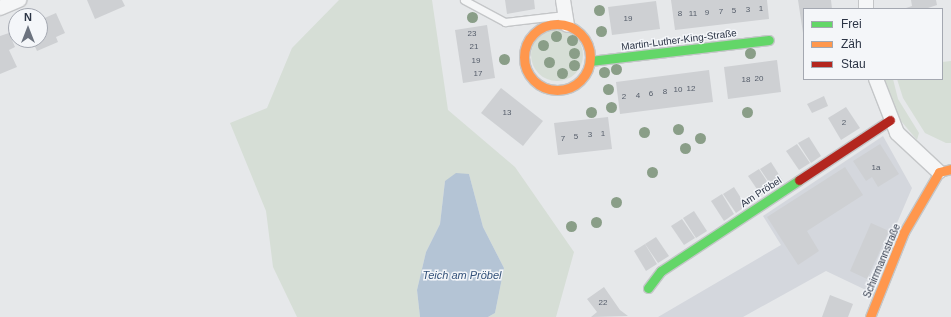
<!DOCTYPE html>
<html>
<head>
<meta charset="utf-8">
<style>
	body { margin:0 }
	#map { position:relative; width:951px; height:317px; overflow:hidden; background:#e6e8ea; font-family:Helvetica,sans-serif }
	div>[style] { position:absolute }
	.built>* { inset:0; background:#d4d7dd }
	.green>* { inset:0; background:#d6ded6 }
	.round { border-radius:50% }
	.water>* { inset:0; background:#b4c4d5 }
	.building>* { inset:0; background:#ced0d3 }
	.roads { filter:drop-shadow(1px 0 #c4c6c8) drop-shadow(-1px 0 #c4c6c8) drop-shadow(0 1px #c4c6c8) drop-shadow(0 -1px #c4c6c8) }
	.lane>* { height:7px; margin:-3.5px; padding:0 3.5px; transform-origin:3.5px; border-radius:3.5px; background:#f5f6f7 }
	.street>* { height:14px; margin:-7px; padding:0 7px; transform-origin:7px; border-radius:7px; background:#f5f6f7 }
	.fast>* { height:9px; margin:-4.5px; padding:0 4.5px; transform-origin:4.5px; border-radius:4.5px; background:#63d668 }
	.slow>* { height:9px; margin:-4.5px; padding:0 4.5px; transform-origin:4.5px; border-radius:4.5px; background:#ff974d }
	.slow>.ring { margin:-4.5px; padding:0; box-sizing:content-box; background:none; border:9px solid #ff974d; border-radius:50% }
	.jam>* { height:9px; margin:-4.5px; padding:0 4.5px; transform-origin:4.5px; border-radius:4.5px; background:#b3261e }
	.trees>* { width:11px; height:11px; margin:-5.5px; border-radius:50%; background:#8a9e88 }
	span { translate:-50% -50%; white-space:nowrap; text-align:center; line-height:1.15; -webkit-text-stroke:3px #f4f6f9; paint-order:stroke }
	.number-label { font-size:8px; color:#545c69 }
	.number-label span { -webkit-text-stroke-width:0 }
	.street-label { font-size:10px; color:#2b3445 }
	.water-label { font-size:11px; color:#34527a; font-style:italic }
	.legend { position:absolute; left:803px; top:8px; width:140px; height:72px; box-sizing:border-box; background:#f4f6f9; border:1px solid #a4a8b1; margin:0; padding:5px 7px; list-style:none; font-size:12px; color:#2b3445 }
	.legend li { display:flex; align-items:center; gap:8px; height:20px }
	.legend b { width:20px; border:1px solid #a4a8b1 }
	.north { position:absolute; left:8px; top:8px; width:40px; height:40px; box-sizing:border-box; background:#f4f6f9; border:1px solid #a4a8b1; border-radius:50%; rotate:0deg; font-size:11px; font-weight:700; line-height:16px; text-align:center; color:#2b3445 }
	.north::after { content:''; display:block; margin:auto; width:14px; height:18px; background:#6c737f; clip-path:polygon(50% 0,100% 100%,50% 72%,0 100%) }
</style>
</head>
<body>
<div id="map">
	<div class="built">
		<div style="clip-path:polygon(883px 136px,912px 188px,868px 291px,826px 271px,743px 317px,658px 317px,781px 245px,763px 216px)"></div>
	</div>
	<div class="green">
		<div style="clip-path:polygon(339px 0,432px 0,448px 110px,515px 167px,574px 252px,556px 317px,488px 317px,495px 313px,504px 268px,483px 227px,469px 174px,445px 181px,440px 224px,426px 252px,417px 290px,420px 317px,297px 317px,273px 267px,266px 211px,230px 123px,267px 108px,292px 48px)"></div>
		<div class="round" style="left:531px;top:29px;width:52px;height:52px"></div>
		<div style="clip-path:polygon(951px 61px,951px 143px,946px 143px,925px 133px,903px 98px,897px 79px,942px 79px,942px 62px)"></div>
		<div style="clip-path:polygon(882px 79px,893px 79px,898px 99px,919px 133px,917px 140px,896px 115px)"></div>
	</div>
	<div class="water">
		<div style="clip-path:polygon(456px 173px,469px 174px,483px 227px,504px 268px,495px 313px,488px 317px,420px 317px,417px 290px,426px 252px,440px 224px,445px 181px)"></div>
	</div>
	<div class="building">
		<div style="clip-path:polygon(87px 0,122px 0,125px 6px,95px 19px)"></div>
		<div style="clip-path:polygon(505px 0,534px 0,535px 9px,507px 14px)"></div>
		<div style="clip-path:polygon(671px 0,767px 0,769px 19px,675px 30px)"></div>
		<div style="clip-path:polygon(798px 0,831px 0,832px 9px,804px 9px,803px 33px)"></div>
		<div style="clip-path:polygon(911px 0,936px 0,937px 5px,925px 9px,903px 9px,912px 6px)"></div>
		<div style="clip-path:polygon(656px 1px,660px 29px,612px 35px,608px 7px)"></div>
		<div style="clip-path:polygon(56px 13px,65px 33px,56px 37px,58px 42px,37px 51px,32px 40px,40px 40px,40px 20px)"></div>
		<div style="clip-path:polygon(487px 25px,495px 78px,463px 83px,455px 30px)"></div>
		<div style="clip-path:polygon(9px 33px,15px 47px,9px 50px,17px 67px,0 74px,0 36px)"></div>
		<div style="clip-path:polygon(17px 40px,26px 40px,27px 42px,19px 45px)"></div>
		<div style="clip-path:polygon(777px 60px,781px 92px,728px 99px,724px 67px)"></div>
		<div style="clip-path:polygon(709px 70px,713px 102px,620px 114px,616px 82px)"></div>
		<div style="clip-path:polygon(501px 88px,543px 121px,523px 146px,481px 113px)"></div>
		<div style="clip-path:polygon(824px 96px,828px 106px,812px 113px,807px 104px)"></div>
		<div style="clip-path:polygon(846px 107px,860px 128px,841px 140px,828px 118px)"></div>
		<div style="clip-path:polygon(608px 117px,612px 149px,558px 155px,554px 123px)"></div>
		<div style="clip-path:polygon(809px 137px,821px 156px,811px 163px,798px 143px)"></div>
		<div style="clip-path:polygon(797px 144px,810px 163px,799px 170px,786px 151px)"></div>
		<div style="clip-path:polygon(880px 144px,899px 174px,878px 187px,872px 177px,866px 181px,853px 161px)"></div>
		<div style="clip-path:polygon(771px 162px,783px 181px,773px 188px,760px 169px)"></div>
		<div style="clip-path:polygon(845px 167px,863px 195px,807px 231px,819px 251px,798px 265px,767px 217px)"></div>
		<div style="clip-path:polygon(759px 169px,772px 189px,761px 195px,748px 176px)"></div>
		<div style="clip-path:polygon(734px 187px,746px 206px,736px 213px,723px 194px)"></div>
		<div style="clip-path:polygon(722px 194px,734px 214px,724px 221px,711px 201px)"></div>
		<div style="clip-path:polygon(694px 211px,707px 231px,696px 238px,683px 218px)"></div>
		<div style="clip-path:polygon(682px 219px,695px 238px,684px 245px,671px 226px)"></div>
		<div style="clip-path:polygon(871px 223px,889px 231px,867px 279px,850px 271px)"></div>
		<div style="clip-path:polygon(656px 237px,669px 256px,658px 263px,645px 244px)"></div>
		<div style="clip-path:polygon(645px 244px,657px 264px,646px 271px,634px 251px)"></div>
		<div style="clip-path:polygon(604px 287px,620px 310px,628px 316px,591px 317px,597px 312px,587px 299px)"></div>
		<div style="clip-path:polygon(830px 295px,853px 304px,848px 317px,822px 317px)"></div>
	</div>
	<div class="roads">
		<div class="lane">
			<div style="left:464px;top:0;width:47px;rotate:28.2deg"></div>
			<div style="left:505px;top:22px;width:60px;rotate:-6.7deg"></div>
		</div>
		<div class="street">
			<div style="left:563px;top:0;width:25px;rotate:81deg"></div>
			<div style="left:866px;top:0;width:9px;rotate:90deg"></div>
			<div style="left:0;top:8px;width:21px;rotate:-23deg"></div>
			<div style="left:876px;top:79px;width:58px;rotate:68.7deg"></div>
			<div style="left:897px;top:133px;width:57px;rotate:42.9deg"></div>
		</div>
		<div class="fast">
			<div style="left:590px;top:61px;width:180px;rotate:-6.7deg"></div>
			<div style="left:648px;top:288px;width:21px;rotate:-53deg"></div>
			<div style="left:661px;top:271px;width:165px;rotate:-33.4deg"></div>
		</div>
		<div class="slow">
			<div class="ring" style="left:524px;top:24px;width:57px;height:57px"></div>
			<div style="left:870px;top:317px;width:92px;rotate:-68.2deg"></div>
			<div style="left:904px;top:232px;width:69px;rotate:-59.7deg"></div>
			<div style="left:939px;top:172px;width:12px;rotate:-14deg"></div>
		</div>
		<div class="jam">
			<div style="left:799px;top:180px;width:109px;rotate:-33.4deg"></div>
		</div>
	</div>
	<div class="trees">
		<div style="left:599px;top:10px"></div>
		<div style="left:472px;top:17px"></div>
		<div style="left:601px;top:31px"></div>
		<div style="left:556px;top:36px"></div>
		<div style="left:572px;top:40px"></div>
		<div style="left:543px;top:45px"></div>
		<div style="left:574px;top:53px"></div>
		<div style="left:750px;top:53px"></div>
		<div style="left:504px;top:59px"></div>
		<div style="left:549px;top:62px"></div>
		<div style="left:574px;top:65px"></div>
		<div style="left:616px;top:69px"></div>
		<div style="left:604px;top:72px"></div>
		<div style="left:562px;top:73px"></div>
		<div style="left:608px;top:89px"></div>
		<div style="left:611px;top:107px"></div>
		<div style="left:591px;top:112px"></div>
		<div style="left:747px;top:112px"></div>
		<div style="left:678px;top:129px"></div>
		<div style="left:644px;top:132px"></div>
		<div style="left:700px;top:138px"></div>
		<div style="left:685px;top:148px"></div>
		<div style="left:652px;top:172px"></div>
		<div style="left:616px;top:202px"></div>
		<div style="left:596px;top:222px"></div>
		<div style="left:571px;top:226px"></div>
	</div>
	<div class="number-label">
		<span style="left:761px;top:9px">1</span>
		<span style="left:748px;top:10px">3</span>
		<span style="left:734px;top:11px">5</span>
		<span style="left:721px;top:12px">7</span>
		<span style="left:707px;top:13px">9</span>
		<span style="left:680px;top:14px">8</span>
		<span style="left:693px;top:14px">11</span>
		<span style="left:628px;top:19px">19</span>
		<span style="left:472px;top:34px">23</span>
		<span style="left:474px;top:47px">21</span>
		<span style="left:476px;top:61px">19</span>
		<span style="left:478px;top:74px">17</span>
		<span style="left:759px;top:79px">20</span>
		<span style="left:746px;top:80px">18</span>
		<span style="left:691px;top:89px">12</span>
		<span style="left:678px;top:90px">10</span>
		<span style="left:665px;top:92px">8</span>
		<span style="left:651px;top:94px">6</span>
		<span style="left:638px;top:96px">4</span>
		<span style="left:624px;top:97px">2</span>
		<span style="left:507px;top:113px">13</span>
		<span style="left:844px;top:123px">2</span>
		<span style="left:603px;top:134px">1</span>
		<span style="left:590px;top:135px">3</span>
		<span style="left:576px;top:137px">5</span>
		<span style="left:563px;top:139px">7</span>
		<span style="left:876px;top:168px">1a</span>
		<span style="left:603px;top:303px">22</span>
	</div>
	<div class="street-label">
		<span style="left:679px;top:40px;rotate:-7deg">Martin-Luther-King-Straße</span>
		<span style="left:761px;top:192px;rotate:-33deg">Am Pröbel</span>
		<span style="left:882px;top:261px;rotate:-67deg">Schirrmannstraße</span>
	</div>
	<div class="water-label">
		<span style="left:462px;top:275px">Teich am Pröbel</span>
	</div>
	<ul class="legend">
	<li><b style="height:5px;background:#63d668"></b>Frei</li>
	<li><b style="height:5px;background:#ff974d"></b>Zäh</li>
	<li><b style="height:5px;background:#b3261e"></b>Stau</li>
	</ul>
	<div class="north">N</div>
</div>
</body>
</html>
